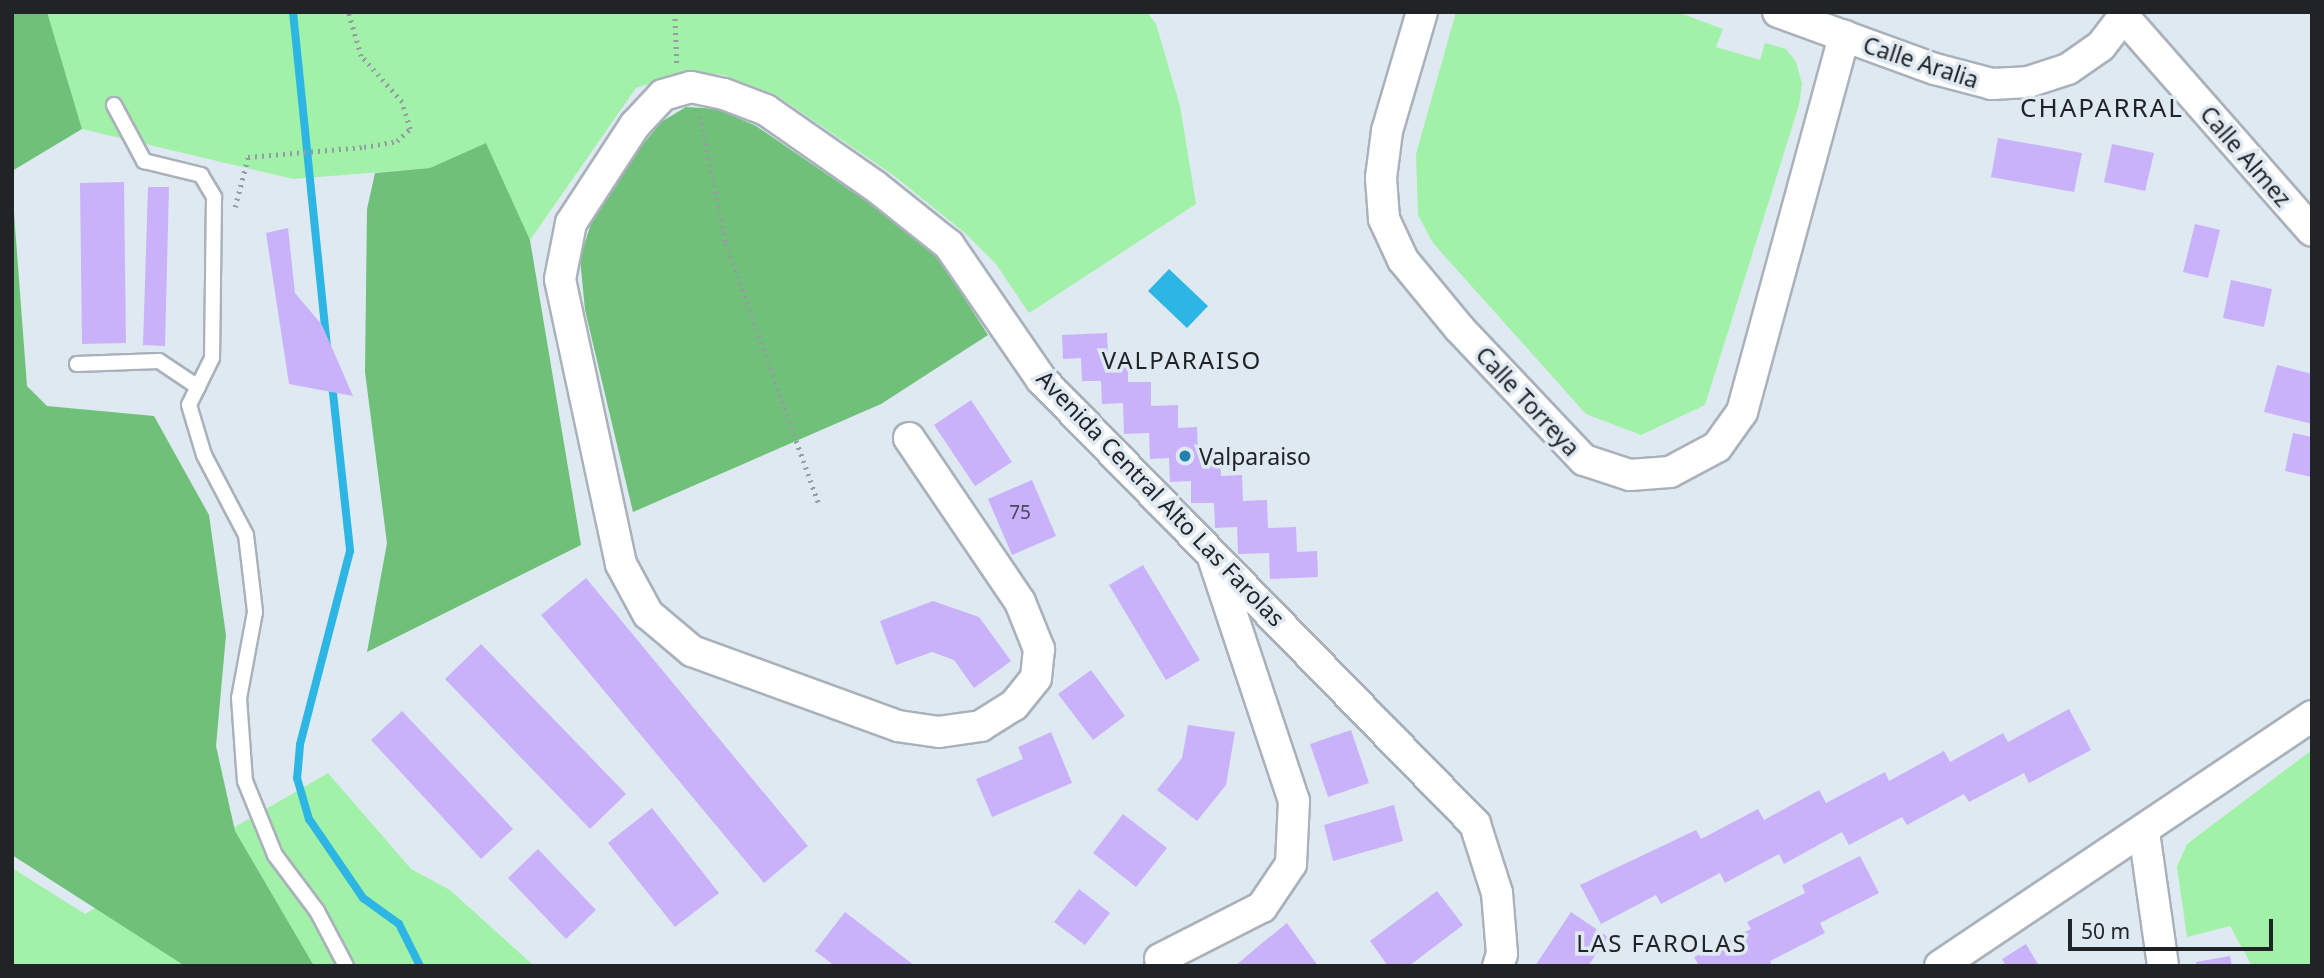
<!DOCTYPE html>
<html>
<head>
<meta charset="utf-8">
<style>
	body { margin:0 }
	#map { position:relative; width:2324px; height:978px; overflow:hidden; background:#dfe9f1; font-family:"Noto Sans",sans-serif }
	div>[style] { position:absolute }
	.green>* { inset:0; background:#a1f1a9 }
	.forest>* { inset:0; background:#6fc079 }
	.water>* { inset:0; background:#2db6e4 }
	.stream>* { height:8px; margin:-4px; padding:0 4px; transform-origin:4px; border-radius:4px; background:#2db6e4 }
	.building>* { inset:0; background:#cab2fa }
	.path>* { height:4.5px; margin-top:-2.25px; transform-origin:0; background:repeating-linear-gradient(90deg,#959ca2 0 2px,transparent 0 7px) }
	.roads { filter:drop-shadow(2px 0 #a9b1ba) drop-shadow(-2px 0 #a9b1ba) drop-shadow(0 2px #a9b1ba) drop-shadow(0 -2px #a9b1ba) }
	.lane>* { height:14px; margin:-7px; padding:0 7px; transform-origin:7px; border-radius:7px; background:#fff }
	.street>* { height:30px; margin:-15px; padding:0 15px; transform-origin:15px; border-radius:15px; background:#fff }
	.dots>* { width:19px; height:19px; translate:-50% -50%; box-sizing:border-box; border:4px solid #dfe9f1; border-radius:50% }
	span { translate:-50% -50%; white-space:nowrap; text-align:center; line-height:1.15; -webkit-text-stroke:7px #dfe9f1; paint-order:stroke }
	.number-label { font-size:19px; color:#4b485c }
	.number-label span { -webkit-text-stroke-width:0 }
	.street-label { font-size:23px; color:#212427 }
	.poi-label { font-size:23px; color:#212427 }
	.left { translate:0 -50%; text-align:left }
	.neighbourhood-label { font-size:24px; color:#212427; letter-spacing:2px }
	.quarter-label { font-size:26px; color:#212427; letter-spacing:2px }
	.frame { position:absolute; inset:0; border:14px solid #212427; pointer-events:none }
	.scale { position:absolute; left:2068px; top:919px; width:205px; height:32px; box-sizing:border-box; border:4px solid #212427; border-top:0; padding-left:9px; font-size:21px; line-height:24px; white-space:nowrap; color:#212427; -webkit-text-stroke:5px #dfe9f1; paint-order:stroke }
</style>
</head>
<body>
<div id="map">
	<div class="green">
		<div style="clip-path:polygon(47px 12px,1147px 12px,1156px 24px,1180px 106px,1196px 204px,1029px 313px,996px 264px,965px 233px,893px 175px,776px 95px,723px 75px,689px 71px,636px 88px,530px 240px,486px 143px,430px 168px,293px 179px,82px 129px)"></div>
		<div style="clip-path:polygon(1456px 12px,1677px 12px,1723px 29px,1716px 47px,1760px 60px,1765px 43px,1786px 49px,1796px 62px,1802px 84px,1799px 105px,1705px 405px,1641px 435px,1586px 414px,1433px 243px,1418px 215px,1416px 154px)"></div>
		<div style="clip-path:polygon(2312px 750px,2312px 966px,2252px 966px,2230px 926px,2187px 937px,2177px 867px,2187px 844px)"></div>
		<div style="clip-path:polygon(328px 773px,411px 869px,450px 890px,534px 966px,12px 966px,12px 868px,85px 914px)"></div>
	</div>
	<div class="forest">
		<div style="clip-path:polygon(12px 12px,47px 12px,82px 129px,12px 171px)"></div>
		<div style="clip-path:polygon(686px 107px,718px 109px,756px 126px,869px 203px,939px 259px,988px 335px,881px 404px,633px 512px,585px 310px,580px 258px,595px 211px,624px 168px,661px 122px)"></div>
		<div style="clip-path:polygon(486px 143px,530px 240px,581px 545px,367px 652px,387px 543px,365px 372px,367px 209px,375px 173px,430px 168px)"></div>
		<div style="clip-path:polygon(12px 186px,27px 386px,47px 406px,154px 416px,209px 515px,226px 635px,216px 746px,235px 831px,314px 966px,185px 966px,12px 855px)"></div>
	</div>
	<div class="water">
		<div style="clip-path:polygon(1169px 269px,1208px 306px,1187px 328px,1148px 291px)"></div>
	</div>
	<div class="stream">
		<div style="left:293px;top:12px;width:334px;rotate:84.2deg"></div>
		<div style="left:332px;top:384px;width:168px;rotate:83.8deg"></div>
		<div style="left:350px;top:551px;width:200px;rotate:104.5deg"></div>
		<div style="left:300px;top:745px;width:33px;rotate:95deg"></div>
		<div style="left:297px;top:778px;width:43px;rotate:73.7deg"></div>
		<div style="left:309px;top:819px;width:96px;rotate:55.6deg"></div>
		<div style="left:363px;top:898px;width:44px;rotate:35.8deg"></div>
		<div style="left:399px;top:924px;width:47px;rotate:63.4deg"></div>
	</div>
	<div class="building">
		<div style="clip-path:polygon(1998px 138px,2082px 153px,2074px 192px,1991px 177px)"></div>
		<div style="clip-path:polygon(2112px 144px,2154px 153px,2145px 191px,2104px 182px)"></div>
		<div style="clip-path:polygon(124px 182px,126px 343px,82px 344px,80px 183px)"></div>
		<div style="clip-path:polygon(148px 187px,169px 187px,165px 346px,143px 345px)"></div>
		<div style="clip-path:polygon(2195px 224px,2220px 230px,2208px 278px,2183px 272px)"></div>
		<div style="clip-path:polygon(288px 228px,295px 293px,322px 325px,353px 396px,289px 384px,266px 233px)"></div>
		<div style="clip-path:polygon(2231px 280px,2272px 289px,2264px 327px,2223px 318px)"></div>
		<div style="clip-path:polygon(1107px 333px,1108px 357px,1128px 356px,1128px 382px,1151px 382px,1151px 406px,1178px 405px,1178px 428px,1197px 427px,1198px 454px,1220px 454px,1221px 476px,1242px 475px,1243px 501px,1267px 500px,1268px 528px,1296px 527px,1297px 552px,1317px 551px,1318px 577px,1270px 579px,1269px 553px,1238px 554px,1237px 527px,1215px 528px,1214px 503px,1191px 503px,1191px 481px,1170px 482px,1169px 458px,1150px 459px,1149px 433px,1124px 434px,1123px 403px,1102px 404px,1101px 381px,1082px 381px,1081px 358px,1063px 359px,1062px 335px)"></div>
		<div style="clip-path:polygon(2277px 365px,2312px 374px,2312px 424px,2264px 412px)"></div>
		<div style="clip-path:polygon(971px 400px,1012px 462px,975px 486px,934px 425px)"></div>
		<div style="clip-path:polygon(2293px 433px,2312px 437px,2312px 477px,2285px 471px)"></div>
		<div style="clip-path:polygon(1032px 480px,1056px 536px,1012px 555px,988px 499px)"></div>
		<div style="clip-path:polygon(1143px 565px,1200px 660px,1166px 680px,1109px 585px)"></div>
		<div style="clip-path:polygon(586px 578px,808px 846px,764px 883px,541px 615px)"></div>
		<div style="clip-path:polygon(933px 601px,979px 617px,1011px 661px,974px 688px,954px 660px,932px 652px,896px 665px,880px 621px)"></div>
		<div style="clip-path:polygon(481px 644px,626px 794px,590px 829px,445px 679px)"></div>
		<div style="clip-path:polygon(1091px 670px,1125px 716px,1093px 740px,1058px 694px)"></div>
		<div style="clip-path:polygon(2069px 709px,2091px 750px,2029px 783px,2024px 773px,1969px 802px,1964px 794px,1907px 825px,1902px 817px,1849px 845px,1842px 832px,1784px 864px,1779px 854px,1725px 883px,1720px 873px,1661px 904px,1656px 895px,1601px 924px,1580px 885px,1696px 830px,1701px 839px,1758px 809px,1764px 820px,1819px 790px,1826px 803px,1885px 772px,1889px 781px,1944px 751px,1950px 762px,2003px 733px,2008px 742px)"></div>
		<div style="clip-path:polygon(402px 711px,513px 829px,481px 859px,371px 740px)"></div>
		<div style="clip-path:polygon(1188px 725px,1235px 732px,1226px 785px,1197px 821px,1157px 790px,1182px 758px)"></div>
		<div style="clip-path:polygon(1351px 730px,1369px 783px,1328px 797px,1310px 744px)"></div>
		<div style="clip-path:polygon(1051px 732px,1072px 783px,992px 817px,976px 779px,1023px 759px,1018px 747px)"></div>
		<div style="clip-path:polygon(1394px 805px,1403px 841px,1333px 861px,1324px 825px)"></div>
		<div style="clip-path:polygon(652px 808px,719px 893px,675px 927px,608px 843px)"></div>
		<div style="clip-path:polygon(1123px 814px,1167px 848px,1136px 887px,1093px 853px)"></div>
		<div style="clip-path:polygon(538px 849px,596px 910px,566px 939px,508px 878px)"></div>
		<div style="clip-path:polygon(1860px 856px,1879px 893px,1820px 923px,1825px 933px,1770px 961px,1772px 966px,1699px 966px,1694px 957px,1751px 929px,1747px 922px,1805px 893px,1802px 885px)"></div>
		<div style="clip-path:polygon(1079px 889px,1110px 913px,1085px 945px,1054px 922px)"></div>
		<div style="clip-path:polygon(1437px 891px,1463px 925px,1409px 966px,1388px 966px,1370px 941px)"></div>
		<div style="clip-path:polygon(845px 912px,915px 966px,835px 966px,815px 951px)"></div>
		<div style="clip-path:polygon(1571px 912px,1608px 937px,1588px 966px,1535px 966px)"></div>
		<div style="clip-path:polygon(1287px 923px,1318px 966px,1235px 966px,1261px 944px)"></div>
		<div style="clip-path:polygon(2026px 944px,2039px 966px,2006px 966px,2002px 959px)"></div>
		<div style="clip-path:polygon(2230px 956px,2232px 966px,2197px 966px,2196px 962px)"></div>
	</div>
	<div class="path">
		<div style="left:675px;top:12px;width:51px;rotate:87.8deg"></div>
		<div style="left:700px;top:116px;width:130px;rotate:78.4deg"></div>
		<div style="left:726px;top:243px;width:277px;rotate:70.4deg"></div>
		<div style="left:235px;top:207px;width:52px;rotate:-75.4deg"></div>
		<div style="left:248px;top:157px;width:116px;rotate:-4.9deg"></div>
		<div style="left:364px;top:147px;width:34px;rotate:-10deg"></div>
		<div style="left:397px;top:141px;width:18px;rotate:-43deg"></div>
		<div style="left:410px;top:129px;width:28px;rotate:-107deg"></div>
		<div style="left:402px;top:102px;width:62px;rotate:-131.7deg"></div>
		<div style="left:361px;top:56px;width:46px;rotate:-106.5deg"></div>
	</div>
	<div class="roads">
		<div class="lane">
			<div style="left:114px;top:105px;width:64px;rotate:61.8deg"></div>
			<div style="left:144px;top:161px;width:59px;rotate:13.8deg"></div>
			<div style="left:201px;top:175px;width:26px;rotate:59deg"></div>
			<div style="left:214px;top:197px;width:161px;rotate:90.7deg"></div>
			<div style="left:212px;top:358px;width:52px;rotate:116.1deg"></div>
			<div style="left:189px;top:405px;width:52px;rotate:73.3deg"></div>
			<div style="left:204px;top:455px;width:90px;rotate:62.3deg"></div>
			<div style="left:246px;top:535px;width:78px;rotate:83.3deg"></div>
			<div style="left:255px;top:612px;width:87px;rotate:100.5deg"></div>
			<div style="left:239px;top:698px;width:83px;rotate:85.9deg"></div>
			<div style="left:245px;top:781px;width:80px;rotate:67.9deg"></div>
			<div style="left:275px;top:855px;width:70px;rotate:53.1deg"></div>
			<div style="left:317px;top:911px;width:62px;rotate:62.2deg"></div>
			<div style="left:77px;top:364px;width:82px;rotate:-2.1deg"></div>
			<div style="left:159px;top:361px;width:47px;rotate:33.7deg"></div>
		</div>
		<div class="street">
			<div style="left:1422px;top:12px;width:124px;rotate:106.4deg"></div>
			<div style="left:1387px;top:131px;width:47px;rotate:97.3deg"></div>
			<div style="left:1381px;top:178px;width:41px;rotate:85.8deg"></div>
			<div style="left:1384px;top:219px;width:45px;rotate:65.1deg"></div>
			<div style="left:1403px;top:260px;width:88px;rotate:50.5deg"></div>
			<div style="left:1459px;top:328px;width:182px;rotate:46.6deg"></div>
			<div style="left:1584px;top:460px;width:48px;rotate:18.1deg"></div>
			<div style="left:1630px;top:475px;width:40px;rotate:-4.3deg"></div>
			<div style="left:1670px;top:472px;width:53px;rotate:-28deg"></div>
			<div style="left:1717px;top:447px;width:43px;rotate:-54.5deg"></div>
			<div style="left:1742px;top:412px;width:390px;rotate:-74.8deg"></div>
			<div style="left:1778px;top:12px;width:167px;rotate:20deg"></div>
			<div style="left:1935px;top:69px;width:59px;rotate:14.7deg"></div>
			<div style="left:1992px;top:84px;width:36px;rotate:-3deg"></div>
			<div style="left:2028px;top:82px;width:42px;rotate:-18deg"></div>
			<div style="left:2068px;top:69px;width:40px;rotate:-34.9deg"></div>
			<div style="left:2101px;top:46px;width:43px;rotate:-52.6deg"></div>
			<div style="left:2125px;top:18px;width:283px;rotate:48.7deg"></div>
			<div style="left:909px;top:438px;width:198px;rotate:55.9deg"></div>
			<div style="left:1020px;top:602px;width:51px;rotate:68deg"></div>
			<div style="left:1039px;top:649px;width:29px;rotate:96deg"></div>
			<div style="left:1036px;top:678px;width:35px;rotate:129deg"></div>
			<div style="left:1014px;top:705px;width:39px;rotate:148deg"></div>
			<div style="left:981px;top:726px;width:42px;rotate:171.9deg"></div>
			<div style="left:939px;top:732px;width:41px;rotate:-171.7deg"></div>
			<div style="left:898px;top:726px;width:219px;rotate:-160deg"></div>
			<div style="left:692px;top:651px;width:57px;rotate:-139.9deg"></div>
			<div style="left:648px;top:614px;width:57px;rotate:-118.4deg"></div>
			<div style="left:621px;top:564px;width:291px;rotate:-102.1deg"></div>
			<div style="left:560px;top:279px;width:57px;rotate:-78.9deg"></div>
			<div style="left:571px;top:223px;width:117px;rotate:-56.9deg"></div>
			<div style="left:635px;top:125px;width:41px;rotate:-47deg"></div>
			<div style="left:663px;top:95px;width:29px;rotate:-16deg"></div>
			<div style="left:691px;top:87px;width:34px;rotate:12deg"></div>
			<div style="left:724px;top:94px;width:45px;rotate:20.9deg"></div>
			<div style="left:766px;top:110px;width:133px;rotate:34.9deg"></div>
			<div style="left:875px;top:186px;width:95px;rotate:38.6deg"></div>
			<div style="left:949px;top:245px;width:163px;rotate:55.5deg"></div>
			<div style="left:1041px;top:379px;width:622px;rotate:45.72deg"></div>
			<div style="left:1475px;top:824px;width:72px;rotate:72.3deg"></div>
			<div style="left:1497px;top:893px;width:61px;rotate:85.3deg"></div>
			<div style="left:1502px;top:954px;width:13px;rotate:108deg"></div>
			<div style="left:2144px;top:832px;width:135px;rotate:81.9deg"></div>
			<div style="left:1160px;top:959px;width:114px;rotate:-27deg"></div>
			<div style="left:1262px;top:907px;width:52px;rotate:-56deg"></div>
			<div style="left:1291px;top:864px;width:63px;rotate:-87.3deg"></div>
			<div style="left:1294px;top:801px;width:254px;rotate:-108.4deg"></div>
			<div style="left:1940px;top:966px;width:448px;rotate:-33.9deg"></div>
		</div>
	</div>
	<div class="dots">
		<div style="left:1185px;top:456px;background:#2281ad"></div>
	</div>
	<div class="number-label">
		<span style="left:1020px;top:513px">75</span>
	</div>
	<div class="street-label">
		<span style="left:1921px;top:62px;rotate:18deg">Calle Aralia</span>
		<span style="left:2246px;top:156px;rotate:49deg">Calle Almez</span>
		<span style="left:1528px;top:401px;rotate:47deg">Calle Torreya</span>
		<span style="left:1161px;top:498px;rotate:46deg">Avenida Central Alto Las Farolas</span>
	</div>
	<div class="poi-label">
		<span class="left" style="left:1199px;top:456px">Valparaiso</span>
	</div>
	<div class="neighbourhood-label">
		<span style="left:1182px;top:360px">VALPARAISO</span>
		<span style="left:1662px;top:943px">LAS FAROLAS</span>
	</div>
	<div class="quarter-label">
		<span style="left:2102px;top:108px">CHAPARRAL</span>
	</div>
	<div class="frame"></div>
	<div class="scale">50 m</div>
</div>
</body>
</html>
